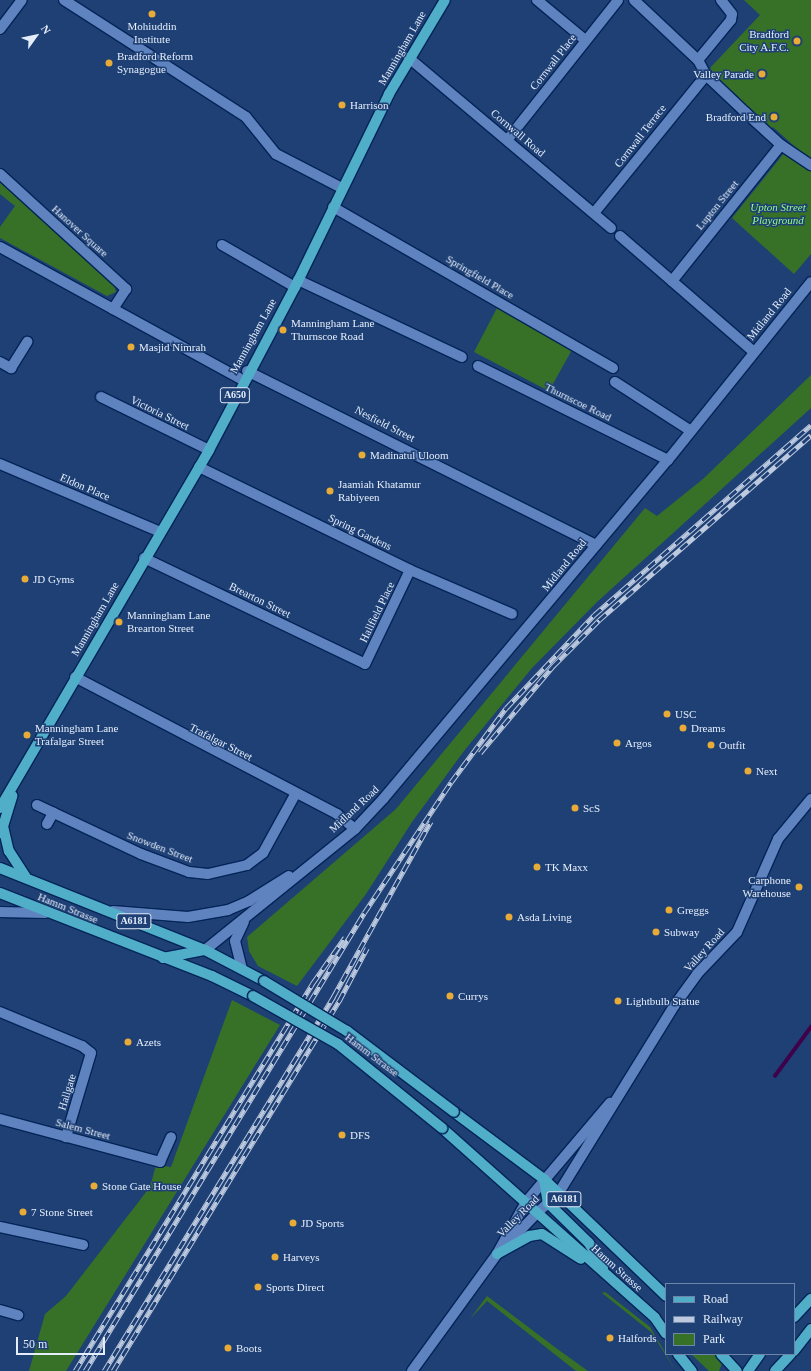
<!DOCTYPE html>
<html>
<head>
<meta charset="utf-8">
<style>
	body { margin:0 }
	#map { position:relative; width:811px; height:1371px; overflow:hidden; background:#1e4075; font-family:"Times New Roman",serif }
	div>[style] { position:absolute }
	.green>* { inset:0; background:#377127 }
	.stream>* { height:3.5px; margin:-1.75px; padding:0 1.75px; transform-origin:1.75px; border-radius:1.75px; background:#3e014a }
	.roads { filter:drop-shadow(1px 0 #042458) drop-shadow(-1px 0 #042458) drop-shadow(0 1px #042458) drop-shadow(0 -1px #042458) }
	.minor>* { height:10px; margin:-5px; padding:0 5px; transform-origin:5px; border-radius:5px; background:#5e83be }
	.tertiary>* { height:10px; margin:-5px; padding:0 5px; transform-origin:5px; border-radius:5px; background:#5e83be }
	.primary>* { height:10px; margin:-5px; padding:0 5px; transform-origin:5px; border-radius:5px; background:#50aec9 }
	.rail>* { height:4.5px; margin-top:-2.25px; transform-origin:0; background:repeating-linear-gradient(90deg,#1e4075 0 9px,#bcc9de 0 18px); box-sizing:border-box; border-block:1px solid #bcc9de }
	.bridges { filter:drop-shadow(1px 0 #042458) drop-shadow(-1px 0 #042458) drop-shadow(0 1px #042458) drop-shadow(0 -1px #042458) }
	.primary-bridge>* { height:10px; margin:-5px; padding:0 5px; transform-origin:5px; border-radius:5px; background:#50aec9 }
	.dots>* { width:11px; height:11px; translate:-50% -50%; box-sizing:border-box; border:2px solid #1e4075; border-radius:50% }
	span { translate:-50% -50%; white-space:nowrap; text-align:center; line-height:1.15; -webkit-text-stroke:3px #1e4075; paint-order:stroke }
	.shield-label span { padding:1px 3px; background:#1e4075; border:1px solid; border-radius:3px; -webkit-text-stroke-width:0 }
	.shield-label { font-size:10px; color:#e5edfa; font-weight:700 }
	.poi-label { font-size:11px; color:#e5edfa }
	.right { translate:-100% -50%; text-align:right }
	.left { translate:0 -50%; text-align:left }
	.street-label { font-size:11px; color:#e5edfa }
	.park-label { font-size:11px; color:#98fd7f; font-style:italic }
	.legend { position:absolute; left:665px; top:1283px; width:130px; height:72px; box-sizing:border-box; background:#1e4075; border:1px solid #6e85aa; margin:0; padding:5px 7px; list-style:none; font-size:12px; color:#e5edfa }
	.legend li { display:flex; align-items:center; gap:8px; height:20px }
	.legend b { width:20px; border:1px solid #6e85aa }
	.north { position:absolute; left:16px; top:16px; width:40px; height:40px; -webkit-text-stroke:3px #1e4075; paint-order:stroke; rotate:57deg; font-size:11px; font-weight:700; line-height:16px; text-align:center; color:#e5edfa }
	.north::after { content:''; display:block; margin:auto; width:14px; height:18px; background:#e5edfa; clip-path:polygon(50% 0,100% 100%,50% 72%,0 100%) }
	.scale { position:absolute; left:16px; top:1337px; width:89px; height:18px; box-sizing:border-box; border:2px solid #e5edfa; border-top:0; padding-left:5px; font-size:12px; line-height:14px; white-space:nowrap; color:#e5edfa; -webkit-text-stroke:3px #1e4075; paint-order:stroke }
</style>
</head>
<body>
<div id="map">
	<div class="green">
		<div style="clip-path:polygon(744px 0,811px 0,811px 161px,773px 127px,770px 129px,746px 108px,746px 103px,743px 106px,737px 100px,739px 97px,717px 80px,710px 68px,760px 15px)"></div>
		<div style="clip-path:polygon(785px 152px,811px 170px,811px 254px,794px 274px,732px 218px)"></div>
		<div style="clip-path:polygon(0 182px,114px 285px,116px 292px,107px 296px,0 238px,0 227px,15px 206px,0 194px)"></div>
		<div style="clip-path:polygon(498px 306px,573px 348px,549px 391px,474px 352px)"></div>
		<div style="clip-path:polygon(811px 375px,811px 408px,597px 602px,532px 668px,464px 751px,412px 822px,366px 894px,297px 986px,258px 966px,249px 951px,247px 937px,396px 809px,645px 508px,657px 516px,703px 479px)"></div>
		<div style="clip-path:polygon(232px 1000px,280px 1025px,66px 1371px,29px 1371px,45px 1314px,66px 1296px,150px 1187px,156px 1165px,171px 1167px)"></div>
		<div style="clip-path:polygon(605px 1292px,650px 1327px,676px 1371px,651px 1332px,602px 1293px)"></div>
		<div style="clip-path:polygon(487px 1296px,556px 1348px,588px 1371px,576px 1371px,487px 1301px,470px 1319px)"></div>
		<div style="clip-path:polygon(691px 1354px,716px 1354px,723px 1361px,719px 1371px,709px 1371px)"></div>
	</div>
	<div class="stream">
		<div style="left:775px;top:1076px;width:61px;rotate:-53.7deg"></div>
	</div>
	<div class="roads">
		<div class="minor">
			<div style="left:64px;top:0;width:216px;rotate:32.7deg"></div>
			<div style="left:246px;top:117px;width:48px;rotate:51deg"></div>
			<div style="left:276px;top:154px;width:74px;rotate:27.3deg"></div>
			<div style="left:537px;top:0;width:62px;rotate:39.8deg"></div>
			<div style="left:634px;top:0;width:88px;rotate:43.2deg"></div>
			<div style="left:698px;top:60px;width:17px;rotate:62deg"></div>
			<div style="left:706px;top:75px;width:54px;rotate:43.5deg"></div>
			<div style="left:745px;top:112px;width:49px;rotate:42.5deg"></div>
			<div style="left:781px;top:145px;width:36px;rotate:34deg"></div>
			<div style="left:0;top:29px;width:36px;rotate:-53deg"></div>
			<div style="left:409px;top:58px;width:264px;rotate:40.1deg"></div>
			<div style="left:698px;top:60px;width:52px;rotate:-50.5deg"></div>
			<div style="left:731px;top:20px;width:6px;rotate:-81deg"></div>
			<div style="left:732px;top:14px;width:18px;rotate:-128deg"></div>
			<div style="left:508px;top:139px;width:177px;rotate:-51.6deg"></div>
			<div style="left:0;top:174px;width:171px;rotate:42.4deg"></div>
			<div style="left:126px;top:289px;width:24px;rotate:123deg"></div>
			<div style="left:333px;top:207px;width:323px;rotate:29.9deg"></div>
			<div style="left:594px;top:213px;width:178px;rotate:-50.9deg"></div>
			<div style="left:620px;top:236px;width:177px;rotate:40.9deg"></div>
			<div style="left:222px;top:245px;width:84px;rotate:29.9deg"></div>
			<div style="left:0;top:247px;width:277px;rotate:28.7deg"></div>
			<div style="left:298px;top:280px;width:181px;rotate:25.2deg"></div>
			<div style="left:672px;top:281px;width:174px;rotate:-51.3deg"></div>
			<div style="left:0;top:362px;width:13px;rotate:29deg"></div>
			<div style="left:11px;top:368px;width:31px;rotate:-58deg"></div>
			<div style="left:478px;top:366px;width:212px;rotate:26.3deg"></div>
			<div style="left:247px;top:371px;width:390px;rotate:26.5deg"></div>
			<div style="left:615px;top:382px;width:90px;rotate:32.8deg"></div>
			<div style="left:101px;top:397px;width:120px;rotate:26.1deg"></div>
			<div style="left:0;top:464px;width:174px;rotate:23deg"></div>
			<div style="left:199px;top:467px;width:235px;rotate:26deg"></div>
			<div style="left:410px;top:570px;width:111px;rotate:23.3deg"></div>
			<div style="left:144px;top:558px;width:245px;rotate:25.6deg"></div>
			<div style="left:365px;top:664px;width:104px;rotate:-64.4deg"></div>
			<div style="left:75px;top:677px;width:296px;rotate:27.6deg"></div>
			<div style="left:337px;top:814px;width:23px;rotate:40deg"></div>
			<div style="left:37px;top:805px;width:115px;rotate:25.2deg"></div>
			<div style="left:141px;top:854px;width:51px;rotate:20.6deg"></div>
			<div style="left:189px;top:872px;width:19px;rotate:6deg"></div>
			<div style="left:208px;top:874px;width:40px;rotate:-13deg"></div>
			<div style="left:247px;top:865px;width:20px;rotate:-37deg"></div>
			<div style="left:263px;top:853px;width:68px;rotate:-61.2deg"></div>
			<div style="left:47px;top:824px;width:13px;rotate:-61deg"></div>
			<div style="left:0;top:1012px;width:89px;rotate:22.5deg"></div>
			<div style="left:82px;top:1046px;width:11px;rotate:38deg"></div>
			<div style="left:91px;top:1053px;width:88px;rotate:106.6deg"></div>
			<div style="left:0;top:1119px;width:166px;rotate:15deg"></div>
			<div style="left:160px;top:1162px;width:27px;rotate:-66deg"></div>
			<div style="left:0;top:1227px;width:85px;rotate:12.2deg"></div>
			<div style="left:504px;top:1247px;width:49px;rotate:-45.8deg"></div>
			<div style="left:0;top:1310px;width:19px;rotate:16deg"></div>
			<div style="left:412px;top:1371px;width:145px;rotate:-54deg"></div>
			<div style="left:497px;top:1254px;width:60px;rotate:-60.9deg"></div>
		</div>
		<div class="tertiary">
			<div style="left:113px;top:911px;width:75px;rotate:4.6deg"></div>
			<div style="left:188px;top:917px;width:41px;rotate:-9.9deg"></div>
			<div style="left:228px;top:910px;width:23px;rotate:-23deg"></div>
			<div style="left:249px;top:901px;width:47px;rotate:-32deg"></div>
			<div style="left:0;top:912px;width:45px;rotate:1.3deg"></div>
			<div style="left:205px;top:950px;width:193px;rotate:-38.9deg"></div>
			<div style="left:355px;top:829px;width:42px;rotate:-46.9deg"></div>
			<div style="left:384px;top:798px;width:441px;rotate:-50deg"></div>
			<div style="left:668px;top:460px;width:228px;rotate:-51.2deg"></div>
			<div style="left:242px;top:969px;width:29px;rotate:-104deg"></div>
			<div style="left:235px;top:941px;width:21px;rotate:-65deg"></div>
			<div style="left:526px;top:1202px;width:130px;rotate:-49.7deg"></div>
			<div style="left:538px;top:1212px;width:27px;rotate:-42deg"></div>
			<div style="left:558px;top:1194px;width:221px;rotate:-58.3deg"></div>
			<div style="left:674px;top:1006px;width:39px;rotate:-54deg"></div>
			<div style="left:697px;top:974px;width:58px;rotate:-46.4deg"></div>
			<div style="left:737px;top:932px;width:102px;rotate:-66.2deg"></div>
			<div style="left:778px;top:839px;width:52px;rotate:-50.5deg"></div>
		</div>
		<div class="primary">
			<div style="left:0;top:808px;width:415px;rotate:-59.7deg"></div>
			<div style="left:209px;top:450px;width:184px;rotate:-62.2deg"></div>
			<div style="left:295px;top:287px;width:215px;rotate:-64deg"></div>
			<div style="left:389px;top:94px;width:109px;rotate:-59.2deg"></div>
			<div style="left:3px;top:826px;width:26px;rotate:77deg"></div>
			<div style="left:9px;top:851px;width:30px;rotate:57deg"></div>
			<div style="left:1px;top:833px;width:39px;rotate:-73deg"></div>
			<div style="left:0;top:868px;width:221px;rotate:21.8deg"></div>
			<div style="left:205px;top:950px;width:67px;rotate:27.7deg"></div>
			<div style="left:0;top:893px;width:228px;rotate:21.4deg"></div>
			<div style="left:212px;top:976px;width:46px;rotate:26deg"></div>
			<div style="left:163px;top:958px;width:43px;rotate:-10.8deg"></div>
			<div style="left:454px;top:1112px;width:112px;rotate:36.7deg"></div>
			<div style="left:544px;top:1179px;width:169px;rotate:43.8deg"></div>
			<div style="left:442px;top:1128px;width:285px;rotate:41.7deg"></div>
			<div style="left:655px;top:1318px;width:19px;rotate:55deg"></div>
			<div style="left:544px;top:1179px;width:24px;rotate:81deg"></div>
			<div style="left:548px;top:1203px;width:57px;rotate:44.3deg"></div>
			<div style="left:589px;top:1243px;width:29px;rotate:61deg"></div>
			<div style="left:497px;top:1254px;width:37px;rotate:-29deg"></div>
			<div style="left:529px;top:1236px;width:13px;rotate:-9deg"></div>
			<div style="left:542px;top:1234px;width:46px;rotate:32.7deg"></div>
			<div style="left:794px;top:1317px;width:25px;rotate:-47deg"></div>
			<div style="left:794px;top:1351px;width:28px;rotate:-52deg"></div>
			<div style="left:678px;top:1354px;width:22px;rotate:51deg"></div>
			<div style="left:721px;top:1354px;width:23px;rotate:47deg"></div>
			<div style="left:748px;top:1371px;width:21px;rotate:-55deg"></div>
			<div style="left:775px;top:1371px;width:23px;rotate:-47deg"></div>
		</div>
	</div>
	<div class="rail">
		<div style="left:480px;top:753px;width:114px;rotate:-50deg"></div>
		<div style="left:553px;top:666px;width:65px;rotate:-45deg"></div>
		<div style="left:599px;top:620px;width:281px;rotate:-41.1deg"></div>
		<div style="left:75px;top:1371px;width:454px;rotate:-58.5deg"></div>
		<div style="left:312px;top:984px;width:57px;rotate:-54.9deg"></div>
		<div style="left:85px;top:1371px;width:536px;rotate:-58.65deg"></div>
		<div style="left:364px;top:913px;width:157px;rotate:-56.4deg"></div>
		<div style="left:451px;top:782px;width:92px;rotate:-53.4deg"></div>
		<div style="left:506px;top:708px;width:128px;rotate:-46.6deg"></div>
		<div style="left:594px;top:615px;width:288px;rotate:-41.2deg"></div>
		<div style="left:104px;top:1371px;width:439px;rotate:-58.5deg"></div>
		<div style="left:333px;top:997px;width:201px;rotate:-60.9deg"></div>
		<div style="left:113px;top:1371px;width:434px;rotate:-58.6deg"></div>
		<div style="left:339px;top:1001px;width:60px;rotate:-62.2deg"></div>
	</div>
	<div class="bridges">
		<div class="primary-bridge">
			<div style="left:264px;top:981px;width:97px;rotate:31.1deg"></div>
			<div style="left:347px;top:1031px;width:134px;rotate:37.1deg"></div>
			<div style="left:253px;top:996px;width:98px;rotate:29.5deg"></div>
			<div style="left:338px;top:1044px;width:134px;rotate:38.9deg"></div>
		</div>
	</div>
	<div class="dots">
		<div style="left:152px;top:14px;background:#e8ab37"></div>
		<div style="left:797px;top:41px;background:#e8ab37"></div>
		<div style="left:109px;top:63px;background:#e8ab37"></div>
		<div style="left:762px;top:74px;background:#e8ab37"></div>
		<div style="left:342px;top:105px;background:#e8ab37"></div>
		<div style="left:774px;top:117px;background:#e8ab37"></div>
		<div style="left:283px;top:330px;background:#e8ab37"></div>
		<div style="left:131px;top:347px;background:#e8ab37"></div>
		<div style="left:362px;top:455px;background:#e8ab37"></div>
		<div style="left:330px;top:491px;background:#e8ab37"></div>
		<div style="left:25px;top:579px;background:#e8ab37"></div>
		<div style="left:119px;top:622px;background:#e8ab37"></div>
		<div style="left:667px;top:714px;background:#e8ab37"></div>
		<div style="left:683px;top:728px;background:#e8ab37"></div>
		<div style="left:27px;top:735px;background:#e8ab37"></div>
		<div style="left:617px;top:743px;background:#e8ab37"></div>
		<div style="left:711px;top:745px;background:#e8ab37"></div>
		<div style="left:748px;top:771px;background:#e8ab37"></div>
		<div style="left:575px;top:808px;background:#e8ab37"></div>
		<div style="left:537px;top:867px;background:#e8ab37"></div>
		<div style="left:799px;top:887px;background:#e8ab37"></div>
		<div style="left:669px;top:910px;background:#e8ab37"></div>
		<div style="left:509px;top:917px;background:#e8ab37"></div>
		<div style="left:656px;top:932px;background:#e8ab37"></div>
		<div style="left:450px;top:996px;background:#e8ab37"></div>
		<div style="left:618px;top:1001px;background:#e8ab37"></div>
		<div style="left:128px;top:1042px;background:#e8ab37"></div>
		<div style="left:342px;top:1135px;background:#e8ab37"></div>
		<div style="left:94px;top:1186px;background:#e8ab37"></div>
		<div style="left:23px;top:1212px;background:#e8ab37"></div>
		<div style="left:293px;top:1223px;background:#e8ab37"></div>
		<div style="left:275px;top:1257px;background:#e8ab37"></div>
		<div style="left:258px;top:1287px;background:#e8ab37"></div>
		<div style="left:610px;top:1338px;background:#e8ab37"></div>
		<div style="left:228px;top:1348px;background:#e8ab37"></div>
	</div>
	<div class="shield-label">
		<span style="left:235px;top:395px">A650</span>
		<span style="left:134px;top:921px">A6181</span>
		<span style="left:564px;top:1199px">A6181</span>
	</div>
	<div class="poi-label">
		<span style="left:152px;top:33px">Mohiuddin<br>Institute</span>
		<span class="right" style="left:789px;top:41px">Bradford<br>City A.F.C.</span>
		<span class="left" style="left:117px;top:63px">Bradford Reform<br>Synagogue</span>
		<span class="right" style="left:754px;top:74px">Valley Parade</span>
		<span class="left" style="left:350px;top:105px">Harrison</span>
		<span class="right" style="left:766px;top:117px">Bradford End</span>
		<span class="left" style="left:291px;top:330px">Manningham Lane<br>Thurnscoe Road</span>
		<span class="left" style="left:139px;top:347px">Masjid Nimrah</span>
		<span class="left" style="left:370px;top:455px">Madinatul Uloom</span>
		<span class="left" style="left:338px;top:491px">Jaamiah Khatamur<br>Rabiyeen</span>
		<span class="left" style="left:33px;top:579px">JD Gyms</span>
		<span class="left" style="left:127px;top:622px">Manningham Lane<br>Brearton Street</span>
		<span class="left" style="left:675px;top:714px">USC</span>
		<span class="left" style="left:691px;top:728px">Dreams</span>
		<span class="left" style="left:35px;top:735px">Manningham Lane<br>Trafalgar Street</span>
		<span class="left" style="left:625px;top:743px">Argos</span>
		<span class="left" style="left:719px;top:745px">Outfit</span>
		<span class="left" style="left:756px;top:771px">Next</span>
		<span class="left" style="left:583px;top:808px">ScS</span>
		<span class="left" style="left:545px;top:867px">TK Maxx</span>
		<span class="right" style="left:791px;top:887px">Carphone<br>Warehouse</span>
		<span class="left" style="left:677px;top:910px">Greggs</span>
		<span class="left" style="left:517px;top:917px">Asda Living</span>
		<span class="left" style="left:664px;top:932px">Subway</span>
		<span class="left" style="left:458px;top:996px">Currys</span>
		<span class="left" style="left:626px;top:1001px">Lightbulb Statue</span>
		<span class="left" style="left:136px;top:1042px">Azets</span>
		<span class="left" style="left:350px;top:1135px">DFS</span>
		<span class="left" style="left:102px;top:1186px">Stone Gate House</span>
		<span class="left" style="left:31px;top:1212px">7 Stone Street</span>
		<span class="left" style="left:301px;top:1223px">JD Sports</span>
		<span class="left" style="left:283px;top:1257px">Harveys</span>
		<span class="left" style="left:266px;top:1287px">Sports Direct</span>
		<span class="left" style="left:618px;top:1338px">Halfords</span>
		<span class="left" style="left:236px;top:1348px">Boots</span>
	</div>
	<div class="street-label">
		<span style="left:402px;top:48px;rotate:-60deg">Manningham Lane</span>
		<span style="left:553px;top:62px;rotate:-52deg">Cornwall Place</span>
		<span style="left:518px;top:133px;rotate:40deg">Cornwall Road</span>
		<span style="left:640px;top:136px;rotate:-52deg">Cornwall Terrace</span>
		<span style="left:717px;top:205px;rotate:-51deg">Lupton Street</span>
		<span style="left:80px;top:231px;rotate:42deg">Hanover Square</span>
		<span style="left:480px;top:277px;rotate:30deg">Springfield Place</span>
		<span style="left:769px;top:314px;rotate:-51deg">Midland Road</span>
		<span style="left:253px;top:336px;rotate:-61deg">Manningham Lane</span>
		<span style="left:578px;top:402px;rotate:26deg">Thurnscoe Road</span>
		<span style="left:160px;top:413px;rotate:26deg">Victoria Street</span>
		<span style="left:385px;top:424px;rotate:27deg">Nesfield Street</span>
		<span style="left:85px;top:487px;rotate:23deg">Eldon Place</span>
		<span style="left:360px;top:532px;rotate:26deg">Spring Gardens</span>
		<span style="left:564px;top:565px;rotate:-51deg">Midland Road</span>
		<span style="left:260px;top:600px;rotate:26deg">Brearton Street</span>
		<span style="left:377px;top:612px;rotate:-64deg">Hallfield Place</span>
		<span style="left:95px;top:619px;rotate:-60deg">Manningham Lane</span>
		<span style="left:221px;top:742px;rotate:27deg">Trafalgar Street</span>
		<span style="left:354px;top:809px;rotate:-43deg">Midland Road</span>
		<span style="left:160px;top:847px;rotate:21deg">Snowden Street</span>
		<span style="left:68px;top:908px;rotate:22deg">Hamm Strasse</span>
		<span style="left:704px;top:950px;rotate:-48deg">Valley Road</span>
		<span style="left:372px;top:1055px;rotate:37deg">Hamm Strasse</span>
		<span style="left:67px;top:1092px;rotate:-73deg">Hallgate</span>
		<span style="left:83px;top:1129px;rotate:15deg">Salem Street</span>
		<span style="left:518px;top:1216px;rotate:-45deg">Valley Road</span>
		<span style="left:617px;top:1268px;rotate:42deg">Hamm Strasse</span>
	</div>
	<div class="park-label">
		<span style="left:778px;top:214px">Upton Street<br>Playground</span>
	</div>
	<ul class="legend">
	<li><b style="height:5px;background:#50aec9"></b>Road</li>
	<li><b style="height:5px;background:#bcc9de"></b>Railway</li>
	<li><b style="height:11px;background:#377127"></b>Park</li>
	</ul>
	<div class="north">N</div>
	<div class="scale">50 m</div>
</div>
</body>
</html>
